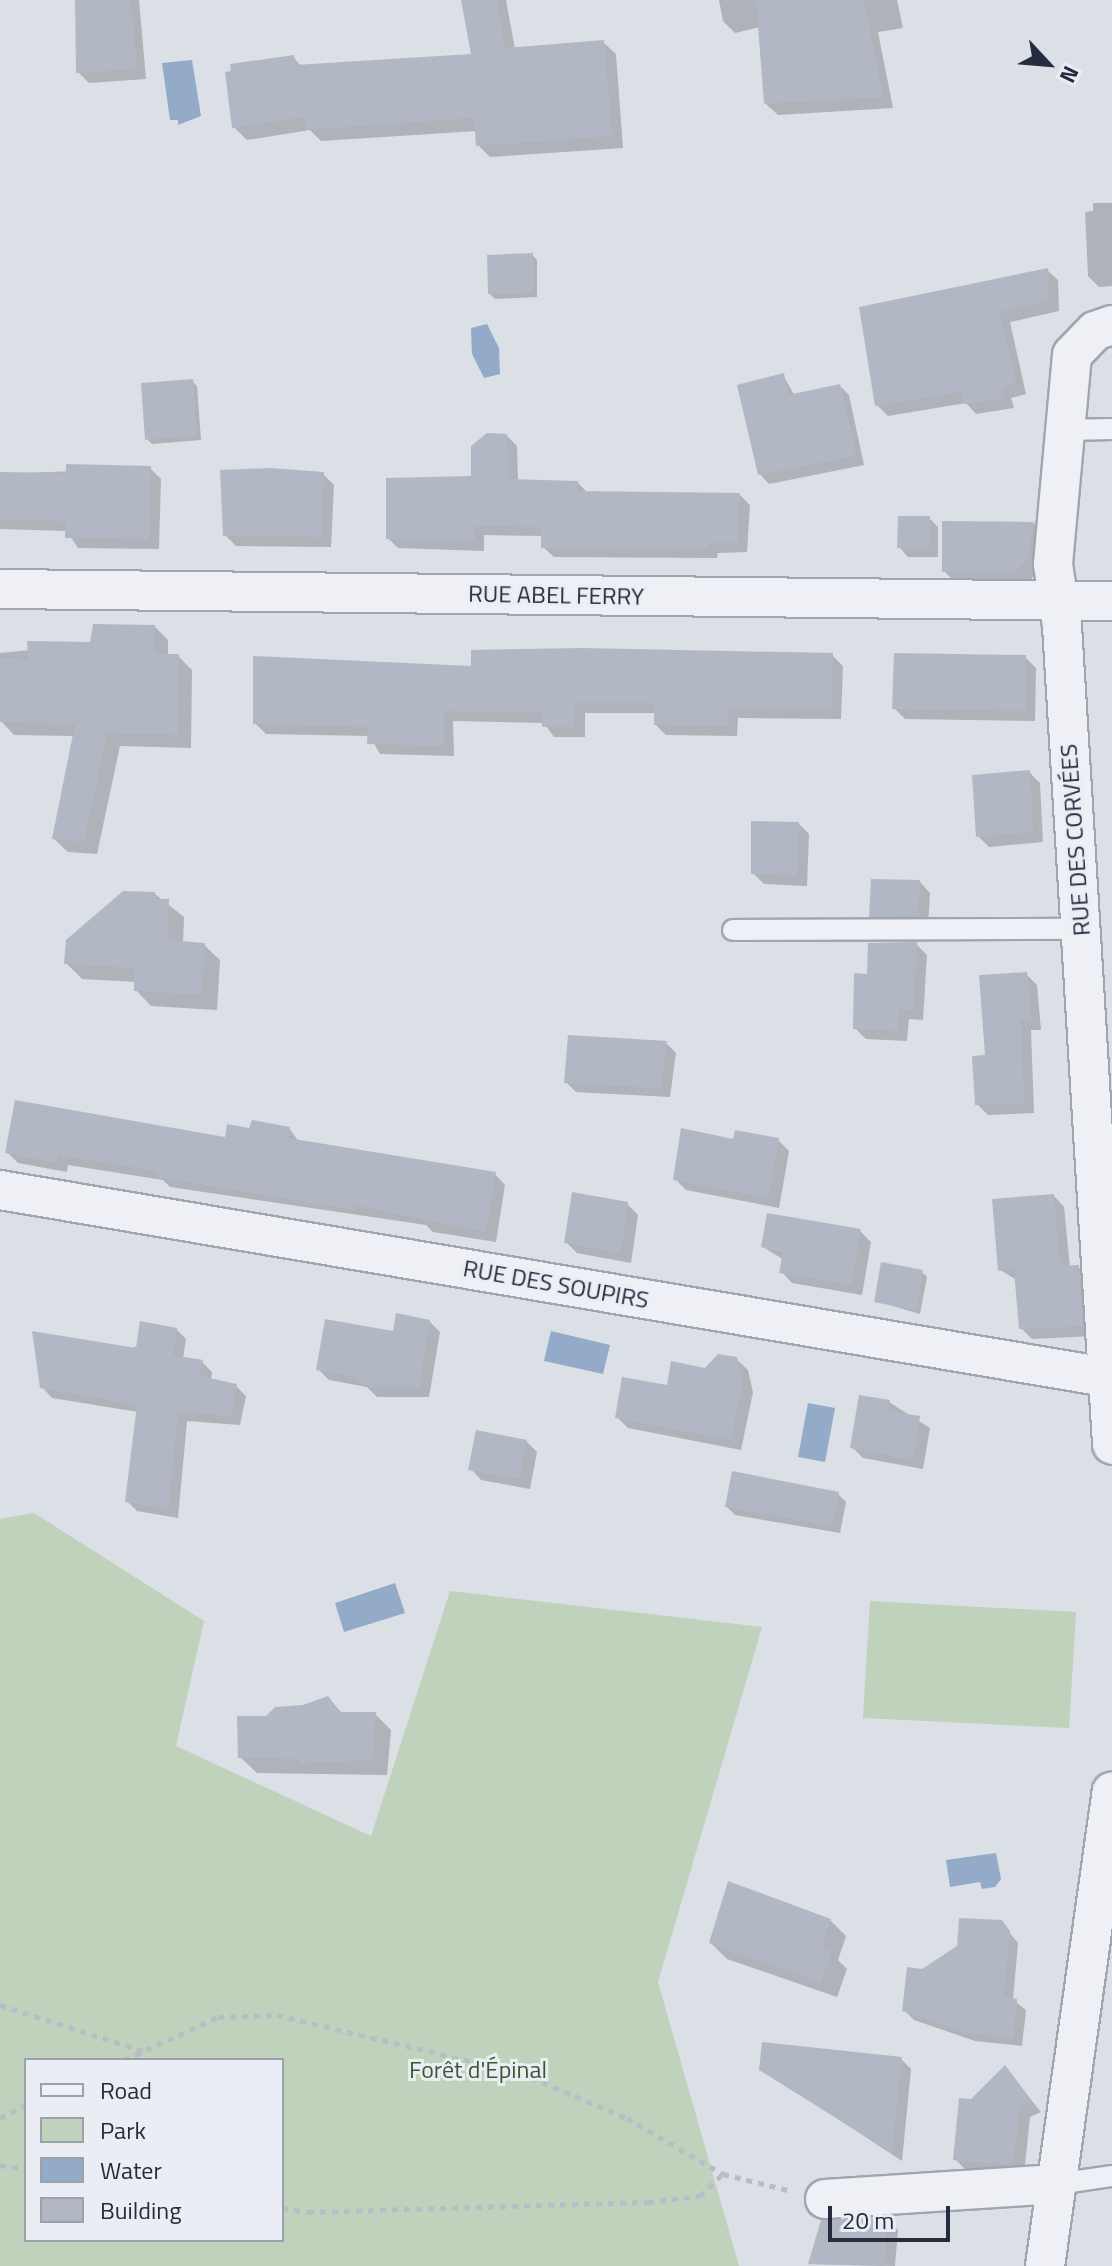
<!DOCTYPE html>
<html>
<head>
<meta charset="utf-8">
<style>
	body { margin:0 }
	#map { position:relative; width:1112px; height:2266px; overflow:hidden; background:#dbdfe6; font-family:"Titillium Web",sans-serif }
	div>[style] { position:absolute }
	.green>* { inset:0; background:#c0d1bc }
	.water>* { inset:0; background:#93abc9 }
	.shadow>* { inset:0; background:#0003 }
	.building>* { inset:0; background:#b2b8c3 }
	.path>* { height:5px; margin-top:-2.5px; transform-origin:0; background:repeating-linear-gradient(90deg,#b9bdc5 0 6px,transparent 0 12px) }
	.roads { filter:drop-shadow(2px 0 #a0a6b0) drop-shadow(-2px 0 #a0a6b0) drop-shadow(0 2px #a0a6b0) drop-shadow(0 -2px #a0a6b0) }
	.lane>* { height:20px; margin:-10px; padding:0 10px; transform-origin:10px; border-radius:10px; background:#eef0f5 }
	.street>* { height:38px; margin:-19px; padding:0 19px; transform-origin:19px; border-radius:19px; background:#eef0f5 }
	span { translate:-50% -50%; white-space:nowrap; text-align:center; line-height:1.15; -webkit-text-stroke:6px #eaeef4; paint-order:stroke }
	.street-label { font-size:24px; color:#242c3d }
	.park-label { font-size:24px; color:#375a31 }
	.legend { position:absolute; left:24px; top:2058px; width:260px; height:184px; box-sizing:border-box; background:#eaeef4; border:2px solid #9ba0ab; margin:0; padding:10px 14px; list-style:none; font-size:24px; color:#242c3d }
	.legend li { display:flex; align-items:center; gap:16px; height:40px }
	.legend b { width:40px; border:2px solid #9ba0ab }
	.north { position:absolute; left:1008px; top:24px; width:80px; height:80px; -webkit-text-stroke:6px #eaeef4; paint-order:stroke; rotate:116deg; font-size:22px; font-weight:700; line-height:32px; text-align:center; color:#242c3d }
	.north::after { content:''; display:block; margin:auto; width:28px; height:36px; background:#242c3d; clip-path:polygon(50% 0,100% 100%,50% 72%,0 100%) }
	.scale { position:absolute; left:828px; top:2206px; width:122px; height:36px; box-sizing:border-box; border:4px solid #242c3d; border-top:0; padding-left:10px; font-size:24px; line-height:28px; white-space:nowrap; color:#242c3d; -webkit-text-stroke:6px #eaeef4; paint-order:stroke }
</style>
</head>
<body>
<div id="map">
	<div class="green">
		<div style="clip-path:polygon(evenodd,34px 1513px,204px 1621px,176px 1746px,371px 1836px,450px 1591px,762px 1627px,658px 1982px,739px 2266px,0 2266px,0 1519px,34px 1513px,282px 2060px,282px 2240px,26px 2240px,26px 2060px,282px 2060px)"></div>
		<div style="clip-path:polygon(870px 1601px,1076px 1612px,1069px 1728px,863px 1718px)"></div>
	</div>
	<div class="water">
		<div style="clip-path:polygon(192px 60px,201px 116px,178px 125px,178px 120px,170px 120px,162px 63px)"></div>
		<div style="clip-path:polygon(487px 324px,499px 348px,500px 374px,484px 378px,472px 354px,471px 328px)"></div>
		<div style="clip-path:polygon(551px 1331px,610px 1345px,603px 1374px,544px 1361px)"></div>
		<div style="clip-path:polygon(808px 1403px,835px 1408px,825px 1462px,798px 1457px)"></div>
		<div style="clip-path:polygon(395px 1583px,405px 1613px,344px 1632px,335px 1603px)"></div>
		<div style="clip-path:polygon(996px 1853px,1001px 1879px,995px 1887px,982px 1889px,980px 1882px,950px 1887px,946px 1860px)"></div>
	</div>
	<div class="shadow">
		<div style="clip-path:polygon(76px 0,139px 0,146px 79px,89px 83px,78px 72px)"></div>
		<div style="clip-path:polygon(463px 0,506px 0,515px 49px,603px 42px,616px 54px,623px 148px,490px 157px,478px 145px,477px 131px,321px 141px,310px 130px,247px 140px,234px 127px,293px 57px,302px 67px,474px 55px)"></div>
		<div style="clip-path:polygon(719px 0,897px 0,903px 28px,878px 32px,893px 108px,778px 115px,766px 104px,760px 27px,735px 33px,723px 21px)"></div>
		<div style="clip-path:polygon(1093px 203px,1112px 203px,1112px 286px,1099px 287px,1088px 276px,1085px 212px,1093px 211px)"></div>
		<div style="clip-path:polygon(532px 255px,537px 260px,537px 297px,495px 299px,490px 294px)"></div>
		<div style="clip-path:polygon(1047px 270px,1058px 280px,1059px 311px,1010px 322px,1026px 394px,1011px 398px,1014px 408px,976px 414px,966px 403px,888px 416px,877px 405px)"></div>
		<div style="clip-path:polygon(783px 375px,795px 396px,840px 386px,849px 395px,864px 465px,769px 484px,760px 474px)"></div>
		<div style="clip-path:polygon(192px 381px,197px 386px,201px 440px,152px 444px,147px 439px)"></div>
		<div style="clip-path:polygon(507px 436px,517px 446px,518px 482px,578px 483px,588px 493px,740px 495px,750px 505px,747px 552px,718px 553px,717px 558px,554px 557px,543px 547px,543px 536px,484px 535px,484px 551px,398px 548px,388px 538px,473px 478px)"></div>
		<div style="clip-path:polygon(150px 468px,161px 479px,159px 549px,78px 548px,67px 531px,0 529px,0 474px)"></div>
		<div style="clip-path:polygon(323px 474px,334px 485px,331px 547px,236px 546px,225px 535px)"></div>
		<div style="clip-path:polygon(929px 518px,938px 527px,938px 557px,908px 557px,899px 547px)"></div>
		<div style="clip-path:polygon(1034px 524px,1044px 534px,1038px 570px,1028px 583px,955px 582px,944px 571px)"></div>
		<div style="clip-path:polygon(155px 627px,168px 640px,168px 656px,178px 656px,192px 670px,191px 748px,120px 746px,97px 854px,68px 852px,54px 839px,74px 736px,14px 735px,1px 721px,0 653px,92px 644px)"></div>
		<div style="clip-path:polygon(832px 655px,843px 666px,841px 719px,738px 718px,737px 736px,666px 735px,656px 725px,656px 713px,585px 713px,585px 737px,554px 737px,544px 723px,453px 721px,454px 756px,380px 754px,370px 736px,266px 734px,255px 723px,473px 668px)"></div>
		<div style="clip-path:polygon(1025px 657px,1036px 668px,1035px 721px,905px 719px,894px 708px)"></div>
		<div style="clip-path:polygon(1029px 772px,1040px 783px,1043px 842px,989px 847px,978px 836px)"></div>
		<div style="clip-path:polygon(798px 823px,809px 834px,807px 886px,764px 884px,753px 873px)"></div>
		<div style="clip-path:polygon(920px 882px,930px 893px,928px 927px,882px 927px,871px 916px)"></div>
		<div style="clip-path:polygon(155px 894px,184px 917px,183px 943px,204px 945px,220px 960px,217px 1010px,151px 1006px,136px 990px,136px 982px,82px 979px,66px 963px)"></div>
		<div style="clip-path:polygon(916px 944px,927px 955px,923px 1020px,909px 1019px,907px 1041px,866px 1039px,855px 1028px,869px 976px)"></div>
		<div style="clip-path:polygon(1026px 974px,1037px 985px,1041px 1030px,1031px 1030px,1034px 1113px,988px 1115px,977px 1104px,987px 1057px)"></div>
		<div style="clip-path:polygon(666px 1043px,676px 1053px,670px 1097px,576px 1092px,566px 1082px)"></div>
		<div style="clip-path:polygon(289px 1128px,299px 1142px,495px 1174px,505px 1185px,496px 1242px,433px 1232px,426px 1225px,170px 1187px,163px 1180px,68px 1165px,67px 1172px,18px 1163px,7px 1152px,226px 1140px,251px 1130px)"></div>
		<div style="clip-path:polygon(778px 1140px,789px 1151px,779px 1208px,686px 1190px,675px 1179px,734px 1141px)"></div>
		<div style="clip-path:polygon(1054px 1196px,1064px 1207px,1070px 1268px,1078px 1267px,1089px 1278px,1093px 1336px,1032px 1339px,1021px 1328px,1017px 1280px,1000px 1270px)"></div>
		<div style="clip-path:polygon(627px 1204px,638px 1215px,631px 1263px,577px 1253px,566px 1242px)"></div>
		<div style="clip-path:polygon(860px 1231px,871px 1242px,862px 1295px,792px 1283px,782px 1272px,784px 1260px,763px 1247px)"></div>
		<div style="clip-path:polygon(922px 1272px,927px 1277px,920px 1314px,876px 1301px)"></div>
		<div style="clip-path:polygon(429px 1321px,440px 1332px,429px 1397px,377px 1397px,367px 1387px,329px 1380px,318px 1369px)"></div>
		<div style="clip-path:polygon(176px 1329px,186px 1339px,183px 1359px,202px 1362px,212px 1372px,211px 1380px,236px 1386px,246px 1396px,240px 1425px,187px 1421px,178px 1518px,137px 1511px,127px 1501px,138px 1412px,52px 1398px,42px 1387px)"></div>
		<div style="clip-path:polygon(736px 1359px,748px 1370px,753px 1392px,741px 1450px,628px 1428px,617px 1417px,668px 1387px)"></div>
		<div style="clip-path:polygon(889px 1402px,930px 1428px,923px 1469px,863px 1458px,852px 1447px)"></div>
		<div style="clip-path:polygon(526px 1441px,537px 1452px,530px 1489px,481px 1480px,471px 1469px)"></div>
		<div style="clip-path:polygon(838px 1494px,846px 1502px,840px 1533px,735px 1515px,727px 1507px)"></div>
		<div style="clip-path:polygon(328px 1698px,343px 1714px,375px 1714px,391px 1730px,387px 1775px,257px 1773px,240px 1757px,267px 1718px)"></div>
		<div style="clip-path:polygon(830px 1920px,846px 1936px,838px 1960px,847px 1969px,837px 1997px,727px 1959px,711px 1943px)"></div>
		<div style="clip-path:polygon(1001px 1922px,1018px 1943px,1013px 2000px,1026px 2010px,1022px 2046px,975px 2041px,914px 2020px,904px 2010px)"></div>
		<div style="clip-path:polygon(901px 2059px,911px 2069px,902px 2161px,762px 2069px)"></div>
		<div style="clip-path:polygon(1005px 2068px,1041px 2112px,1030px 2117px,1024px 2175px,966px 2170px,955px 2159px)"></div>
		<div style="clip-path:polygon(887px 2219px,898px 2230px,895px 2266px,810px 2264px)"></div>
	</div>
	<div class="building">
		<div style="clip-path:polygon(75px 0,130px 0,137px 69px,76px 73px)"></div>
		<div style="clip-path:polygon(461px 0,497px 0,505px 48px,604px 40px,612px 136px,476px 146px,474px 118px,306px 130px,304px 117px,232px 128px,225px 72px,231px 71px,230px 64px,294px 55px,295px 65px,471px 54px)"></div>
		<div style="clip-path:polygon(756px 0,864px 0,883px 97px,764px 104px)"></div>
		<div style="clip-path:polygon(533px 253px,533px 293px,488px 294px,487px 255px)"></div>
		<div style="clip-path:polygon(1048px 268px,1049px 300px,1000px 312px,1016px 383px,1002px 387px,1004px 398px,964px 404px,961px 392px,875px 406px,859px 307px)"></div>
		<div style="clip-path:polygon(784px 373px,788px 395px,840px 384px,856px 456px,758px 475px,737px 385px)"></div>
		<div style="clip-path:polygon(193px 379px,197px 435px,145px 440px,141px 383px)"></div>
		<div style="clip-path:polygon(487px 433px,507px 434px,508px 479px,578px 481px,578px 491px,740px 493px,737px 543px,708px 543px,707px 548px,541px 548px,541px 527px,475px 526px,475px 541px,386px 539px,386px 478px,471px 476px,471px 446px)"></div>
		<div style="clip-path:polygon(66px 464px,151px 466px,149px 539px,65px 538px,65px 521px,0 520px,0 472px,66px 473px)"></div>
		<div style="clip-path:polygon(270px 468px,324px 472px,321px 537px,223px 536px,220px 470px)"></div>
		<div style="clip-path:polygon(898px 516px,930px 516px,929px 548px,897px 548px)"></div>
		<div style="clip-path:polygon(942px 521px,1034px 522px,1028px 559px,1016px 572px,942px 572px)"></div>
		<div style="clip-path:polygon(93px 624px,155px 625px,155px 654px,179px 654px,178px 735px,107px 733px,84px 842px,52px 839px,75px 724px,0 722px,0 658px,28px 659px,27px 641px,90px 642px)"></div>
		<div style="clip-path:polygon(582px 648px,833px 653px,831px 709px,728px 708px,727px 726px,708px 726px,654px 725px,654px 703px,575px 703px,575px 727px,542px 727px,542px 713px,444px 711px,444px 746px,367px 744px,368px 727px,253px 724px,253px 656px,471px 666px,471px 650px)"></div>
		<div style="clip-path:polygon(894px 653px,1026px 655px,1025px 711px,892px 709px)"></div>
		<div style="clip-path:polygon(1030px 770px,1033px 832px,976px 837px,972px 775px)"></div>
		<div style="clip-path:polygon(751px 821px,799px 822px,797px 875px,751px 874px)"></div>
		<div style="clip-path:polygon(871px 879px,920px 880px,918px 916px,869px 917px)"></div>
		<div style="clip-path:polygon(123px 891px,155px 892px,155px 899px,169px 899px,167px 940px,205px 943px,202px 995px,134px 991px,134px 968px,64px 964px,66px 940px)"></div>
		<div style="clip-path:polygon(917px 942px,913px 1010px,899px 1009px,897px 1031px,853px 1029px,854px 973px,867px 974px,868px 943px)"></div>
		<div style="clip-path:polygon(1027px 972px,1031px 1020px,1021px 1020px,1024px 1103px,975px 1105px,972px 1056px,985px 1055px,979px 975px)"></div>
		<div style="clip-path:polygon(568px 1035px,667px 1041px,661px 1088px,564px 1083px)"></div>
		<div style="clip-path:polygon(15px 1100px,225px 1137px,227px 1124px,249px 1128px,252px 1120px,290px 1127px,288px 1138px,496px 1172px,486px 1232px,355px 1205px,354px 1210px,157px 1177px,158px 1171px,58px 1155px,57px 1163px,5px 1153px)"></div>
		<div style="clip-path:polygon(681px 1128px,733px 1139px,735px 1130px,779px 1138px,768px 1198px,673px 1180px)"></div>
		<div style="clip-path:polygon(572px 1192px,628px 1202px,621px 1253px,564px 1243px)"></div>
		<div style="clip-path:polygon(1054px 1194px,1060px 1266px,1079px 1265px,1083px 1326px,1019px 1329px,1014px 1270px,998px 1271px,992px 1199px)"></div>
		<div style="clip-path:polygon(767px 1213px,861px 1229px,851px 1285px,779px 1273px,783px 1252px,761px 1247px)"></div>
		<div style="clip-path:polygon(881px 1262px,923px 1270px,916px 1310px,874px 1302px)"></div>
		<div style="clip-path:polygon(396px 1313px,430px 1320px,419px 1387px,364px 1387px,355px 1377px,316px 1370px,325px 1319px,393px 1331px)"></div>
		<div style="clip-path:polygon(140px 1321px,177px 1328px,173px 1355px,203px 1360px,200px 1376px,237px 1384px,231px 1416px,178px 1412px,168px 1509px,125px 1502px,137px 1405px,40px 1388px,32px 1331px,136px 1348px)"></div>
		<div style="clip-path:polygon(718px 1354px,737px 1357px,743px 1380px,731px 1440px,615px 1418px,622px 1377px,667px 1385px,671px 1361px,705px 1368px)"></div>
		<div style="clip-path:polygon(859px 1395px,890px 1400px,888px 1411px,920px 1416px,913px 1460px,850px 1448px)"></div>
		<div style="clip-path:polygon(476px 1430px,527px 1440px,519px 1479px,468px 1470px)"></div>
		<div style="clip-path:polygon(732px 1471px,839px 1492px,832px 1526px,725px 1507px)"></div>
		<div style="clip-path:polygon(328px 1696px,340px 1712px,376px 1712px,372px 1760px,301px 1763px,300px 1759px,238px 1758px,237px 1716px,266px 1716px,275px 1707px,303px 1705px)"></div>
		<div style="clip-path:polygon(728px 1881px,831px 1919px,822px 1948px,832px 1951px,821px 1983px,709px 1943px)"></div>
		<div style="clip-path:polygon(959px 1918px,1002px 1920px,1010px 1931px,1004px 1997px,1017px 1999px,1013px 2038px,964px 2032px,902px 2011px,907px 1967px,922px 1969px,957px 1946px)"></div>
		<div style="clip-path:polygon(762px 2042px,902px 2057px,892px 2153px,759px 2070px)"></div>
		<div style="clip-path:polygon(1005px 2065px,1032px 2101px,1020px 2106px,1013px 2165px,953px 2160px,959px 2098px,971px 2099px)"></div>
		<div style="clip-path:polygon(888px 2217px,884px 2266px,808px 2264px,821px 2220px)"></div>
	</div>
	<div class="path">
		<div style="left:0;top:2005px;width:150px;rotate:17.8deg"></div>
		<div style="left:124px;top:2060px;width:103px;rotate:-24.6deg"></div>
		<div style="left:218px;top:2017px;width:59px;rotate:-1.9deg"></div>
		<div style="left:277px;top:2015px;width:250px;rotate:13.4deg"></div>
		<div style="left:520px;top:2073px;width:116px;rotate:22.8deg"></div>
		<div style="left:627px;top:2118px;width:111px;rotate:30.3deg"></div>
		<div style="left:723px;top:2174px;width:67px;rotate:13.8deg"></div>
		<div style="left:0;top:2118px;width:29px;rotate:-27deg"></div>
		<div style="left:0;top:2165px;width:26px;rotate:9deg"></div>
		<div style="left:282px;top:2208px;width:26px;rotate:9deg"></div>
		<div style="left:308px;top:2212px;width:340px;rotate:-1.7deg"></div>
		<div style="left:648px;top:2202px;width:52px;rotate:-6.6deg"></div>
		<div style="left:700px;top:2196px;width:32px;rotate:-44deg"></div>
	</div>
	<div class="roads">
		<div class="lane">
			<div style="left:1067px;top:430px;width:45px;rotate:-1.3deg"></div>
			<div style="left:733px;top:930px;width:347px;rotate:-0.2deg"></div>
			<div style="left:1057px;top:2184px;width:56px;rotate:-8.3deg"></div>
		</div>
		<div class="street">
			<div style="left:1112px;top:325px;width:18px;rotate:161deg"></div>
			<div style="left:1095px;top:331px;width:33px;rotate:134deg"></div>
			<div style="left:1072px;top:355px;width:210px;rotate:95.2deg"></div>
			<div style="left:1053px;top:564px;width:63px;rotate:81.7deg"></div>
			<div style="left:1062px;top:626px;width:820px;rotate:86.5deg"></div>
			<div style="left:0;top:589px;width:1112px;rotate:0.62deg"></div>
			<div style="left:0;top:1190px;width:1128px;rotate:9.6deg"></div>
			<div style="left:825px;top:2199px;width:232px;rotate:-3.7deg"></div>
			<div style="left:1045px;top:2266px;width:479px;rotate:-82deg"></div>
		</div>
	</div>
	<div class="street-label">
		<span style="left:556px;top:595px;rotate:1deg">RUE ABEL FERRY</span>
		<span style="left:1075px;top:840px;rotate:-94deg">RUE DES CORVÉES</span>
		<span style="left:556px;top:1284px;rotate:10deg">RUE DES SOUPIRS</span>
	</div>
	<div class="park-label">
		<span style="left:478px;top:2070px">Forêt d'Épinal</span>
	</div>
	<ul class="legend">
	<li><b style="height:10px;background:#eef0f5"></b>Road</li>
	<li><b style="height:22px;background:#c0d1bc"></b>Park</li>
	<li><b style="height:22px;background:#93abc9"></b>Water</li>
	<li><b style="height:22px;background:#b2b8c3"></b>Building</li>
	</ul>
	<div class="north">N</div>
	<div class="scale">20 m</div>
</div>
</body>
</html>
